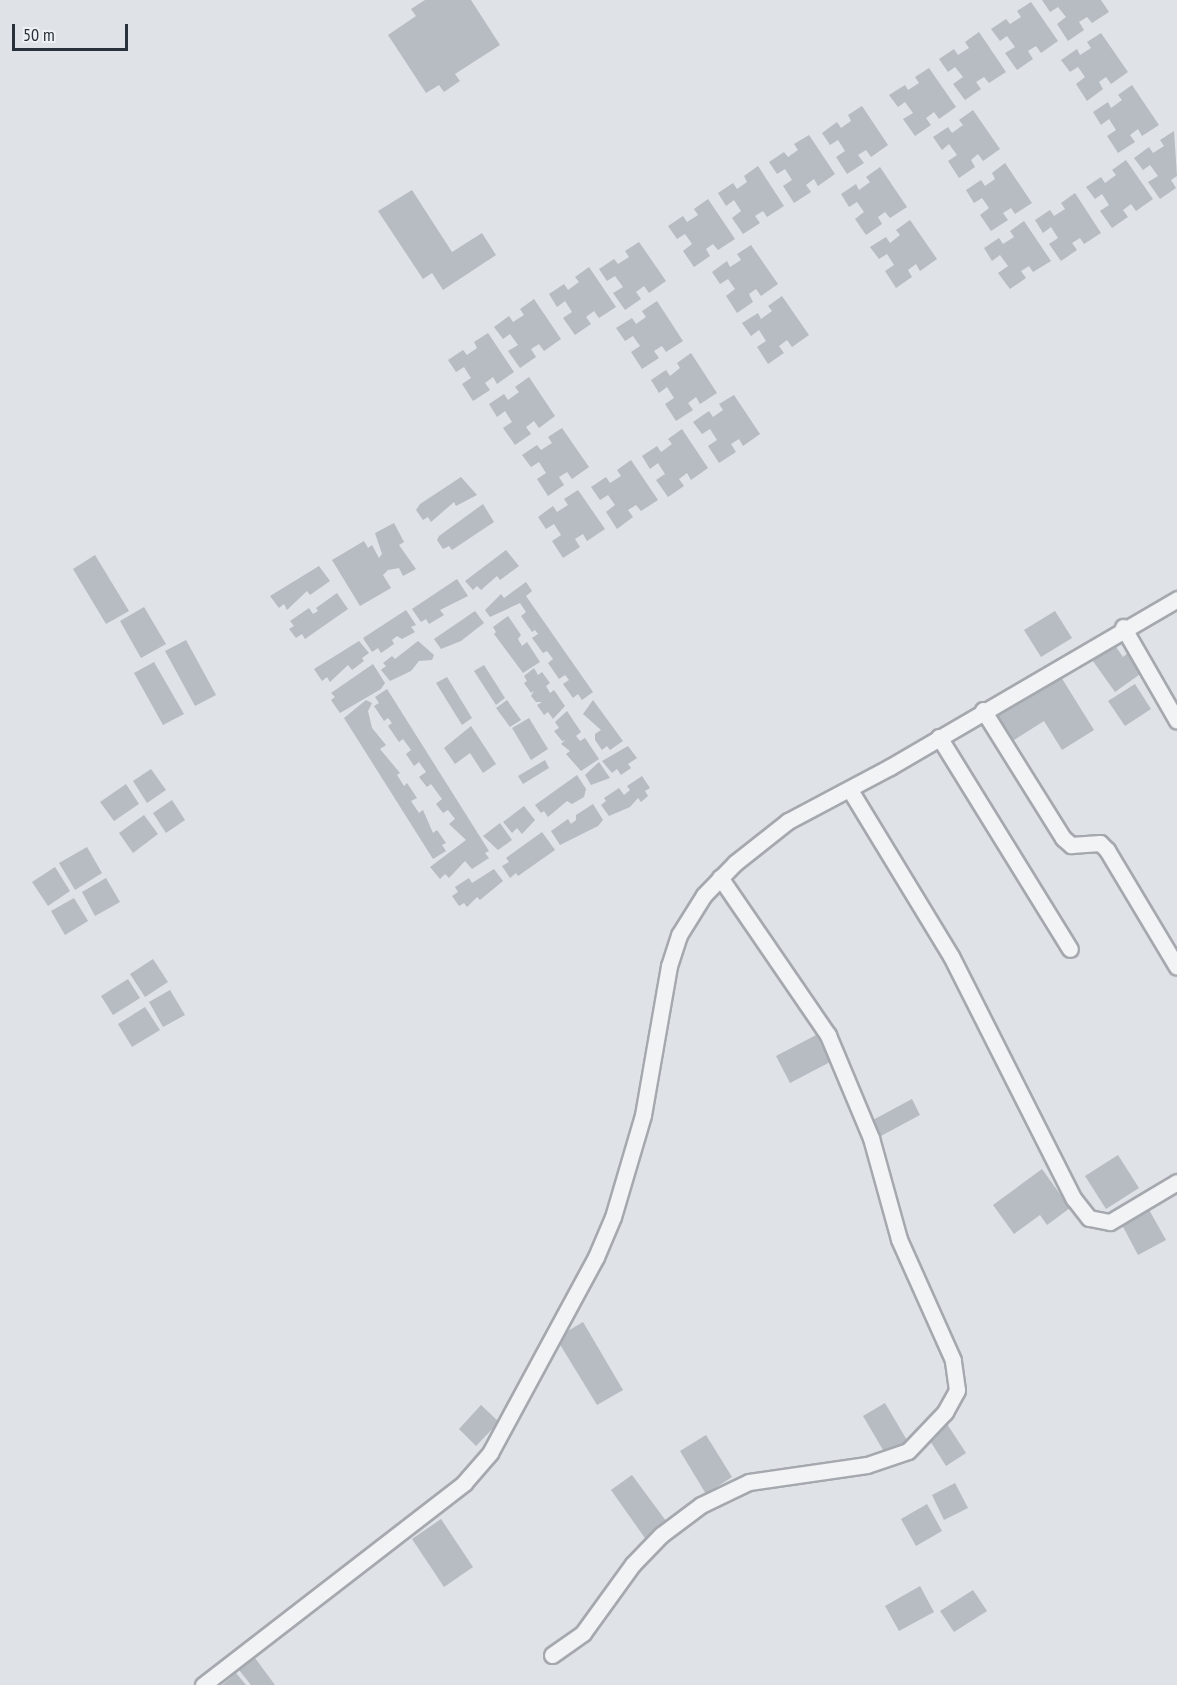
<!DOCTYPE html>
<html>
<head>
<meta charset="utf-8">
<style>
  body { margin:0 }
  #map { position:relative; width:1177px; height:1685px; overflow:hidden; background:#dfe2e6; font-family:"PT Sans Narrow",sans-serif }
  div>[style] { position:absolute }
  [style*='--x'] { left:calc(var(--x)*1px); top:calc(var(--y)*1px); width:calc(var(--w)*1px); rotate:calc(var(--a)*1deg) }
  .building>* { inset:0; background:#b6bcc2 }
  .roads { filter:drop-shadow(2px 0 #a5a9af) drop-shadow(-2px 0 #a5a9af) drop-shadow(0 2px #a5a9af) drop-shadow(0 -2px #a5a9af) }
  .minor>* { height:15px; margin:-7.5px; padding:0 7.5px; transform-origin:7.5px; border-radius:7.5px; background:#f1f3f5 }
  span { translate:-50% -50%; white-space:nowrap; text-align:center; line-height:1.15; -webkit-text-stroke:5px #eef1f4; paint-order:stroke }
  .scale { position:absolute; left:12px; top:24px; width:116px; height:27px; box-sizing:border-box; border:3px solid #29313b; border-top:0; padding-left:8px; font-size:18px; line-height:21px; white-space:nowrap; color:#29313b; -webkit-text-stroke:4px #eef1f4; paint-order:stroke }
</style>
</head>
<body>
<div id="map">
  <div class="building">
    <i style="clip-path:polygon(425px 0,471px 0,500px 45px,455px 74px,460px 81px,444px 92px,439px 85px,426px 93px,388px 35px,416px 16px,411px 9px)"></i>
    <i style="clip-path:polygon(1042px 0,1101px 0,1109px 12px,1092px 23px,1087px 17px,1079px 22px,1084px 30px,1068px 41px,1057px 24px,1066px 17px,1058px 7px,1050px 12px)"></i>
    <i style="clip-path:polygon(1031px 2px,1058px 41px,1041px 53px,1036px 46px,1028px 51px,1033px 59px,1017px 70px,1005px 53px,1015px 47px,1007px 36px,1000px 41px,991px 29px,1006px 19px,1010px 24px,1021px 17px,1017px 11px)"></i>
    <i style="clip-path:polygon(979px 32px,1006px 72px,989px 83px,984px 77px,976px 82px,981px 89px,965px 100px,953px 84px,963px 77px,955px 67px,948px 72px,939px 59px,954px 49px,958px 55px,969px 48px,965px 42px)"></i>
    <i style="clip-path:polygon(1101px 33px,1128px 72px,1111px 84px,1106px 77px,1099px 82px,1103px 89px,1087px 101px,1076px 84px,1085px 77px,1078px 67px,1070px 72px,1061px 60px,1077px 49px,1080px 55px,1091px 48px,1087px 42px)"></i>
    <i style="clip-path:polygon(929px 68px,956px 107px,939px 119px,934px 112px,926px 118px,931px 125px,915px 136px,903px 119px,913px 113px,905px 102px,898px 107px,889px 95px,905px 85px,908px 90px,919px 83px,915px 77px)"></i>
    <i style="clip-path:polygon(1132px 85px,1159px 125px,1142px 136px,1138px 129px,1130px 135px,1135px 142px,1118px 153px,1107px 136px,1116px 130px,1109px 119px,1101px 125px,1093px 112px,1108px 102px,1111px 108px,1122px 100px,1118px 95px)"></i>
    <i style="clip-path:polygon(862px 106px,888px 145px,871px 157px,866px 150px,858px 155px,864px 163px,847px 174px,836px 157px,845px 151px,838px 140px,830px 145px,822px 133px,837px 122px,841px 128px,851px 121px,848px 115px)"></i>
    <i style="clip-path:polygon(973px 110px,1000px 149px,983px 161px,978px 154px,971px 160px,975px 167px,959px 178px,948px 161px,957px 155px,949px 144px,942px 150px,933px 137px,948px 127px,952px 133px,963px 125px,959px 120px)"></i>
    <i style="clip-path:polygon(1174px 131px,1177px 176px,1171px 180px,1176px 188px,1160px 199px,1148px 182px,1158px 176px,1150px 165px,1143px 170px,1134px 158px,1149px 147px,1153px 153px,1164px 146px,1160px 140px)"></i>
    <i style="clip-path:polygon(809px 135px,835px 174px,818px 186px,814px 179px,806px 185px,811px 192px,794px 203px,783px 186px,792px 180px,785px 169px,777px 174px,769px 162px,784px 152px,788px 157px,798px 150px,794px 144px)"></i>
    <i style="clip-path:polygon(1126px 160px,1153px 199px,1136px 211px,1131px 204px,1123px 210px,1128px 217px,1112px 228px,1100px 211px,1109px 205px,1102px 194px,1095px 199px,1086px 187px,1101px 177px,1105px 183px,1116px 175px,1112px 170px)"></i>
    <i style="clip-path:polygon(1005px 163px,1032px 203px,1015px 214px,1011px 208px,1003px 213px,1008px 220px,991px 231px,980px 215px,989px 208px,982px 198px,974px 203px,966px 190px,981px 180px,985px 186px,995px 179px,992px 173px)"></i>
    <i style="clip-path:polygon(758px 166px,784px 206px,767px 217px,763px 211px,755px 216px,760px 223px,743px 234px,732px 218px,741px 211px,734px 200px,726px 206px,718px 193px,733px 183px,737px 189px,747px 182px,744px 176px)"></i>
    <i style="clip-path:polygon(880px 167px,907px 207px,890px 218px,885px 212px,878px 217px,882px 224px,866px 235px,855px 219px,864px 212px,857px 202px,849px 207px,841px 194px,856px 184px,859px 190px,870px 182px,866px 177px)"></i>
    <i style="clip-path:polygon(412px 190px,452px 252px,482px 233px,496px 255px,443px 290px,432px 273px,423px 279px,378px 211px)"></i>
    <i style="clip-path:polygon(1075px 193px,1101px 233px,1084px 244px,1080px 238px,1072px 243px,1077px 250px,1061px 261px,1049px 244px,1058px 238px,1051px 227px,1043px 233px,1035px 220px,1050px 210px,1054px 216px,1065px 209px,1061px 203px)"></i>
    <i style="clip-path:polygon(708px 199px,735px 239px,718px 250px,713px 244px,706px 249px,710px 256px,694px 267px,683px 251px,692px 244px,685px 234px,677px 239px,668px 226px,683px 216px,687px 222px,698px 215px,694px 209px)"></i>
    <i style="clip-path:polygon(910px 220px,937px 259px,920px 271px,916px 264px,908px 270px,912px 277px,896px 288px,885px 271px,894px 265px,887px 254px,879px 259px,870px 247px,886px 237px,890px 243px,900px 235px,896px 230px)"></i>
    <i style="clip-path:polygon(1024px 221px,1051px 261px,1033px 272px,1029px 266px,1021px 271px,1026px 278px,1010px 289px,998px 273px,1008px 266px,1000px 255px,992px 261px,984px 248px,999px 238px,1003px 244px,1014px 237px,1010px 231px)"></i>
    <i style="clip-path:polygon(639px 242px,666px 281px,649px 293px,644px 286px,636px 292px,641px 299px,625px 310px,613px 293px,623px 287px,615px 276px,607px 281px,599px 269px,614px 259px,618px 264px,629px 257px,625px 251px)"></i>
    <i style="clip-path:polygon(751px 245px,778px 284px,761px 296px,756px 289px,749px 294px,753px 302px,737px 313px,726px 296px,735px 289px,728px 279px,720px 284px,712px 272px,727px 261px,730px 267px,741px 260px,737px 254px)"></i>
    <i style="clip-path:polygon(589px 267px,616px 307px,599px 318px,594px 311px,586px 317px,591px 324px,575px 335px,563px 318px,572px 312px,565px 301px,557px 307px,549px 294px,564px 284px,568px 290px,579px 282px,575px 277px)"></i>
    <i style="clip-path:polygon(782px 296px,809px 335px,792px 347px,787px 340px,779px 346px,784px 353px,768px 364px,757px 347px,766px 341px,759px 330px,751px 336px,742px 323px,758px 313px,761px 319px,772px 311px,768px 306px)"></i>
    <i style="clip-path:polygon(534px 299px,561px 339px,544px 351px,539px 344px,531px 349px,536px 357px,520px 368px,508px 351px,518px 345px,510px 334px,503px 339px,494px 327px,509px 316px,513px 322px,524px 315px,520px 309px)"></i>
    <i style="clip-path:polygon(657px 301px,683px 341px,666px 352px,662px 346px,654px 351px,659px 358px,642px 369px,631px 352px,640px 346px,633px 336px,625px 341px,616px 328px,632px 318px,636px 324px,646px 317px,642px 311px)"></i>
    <i style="clip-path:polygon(488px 333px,514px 372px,497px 384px,493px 377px,485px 383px,490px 390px,473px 401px,462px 384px,471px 378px,464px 367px,456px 372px,448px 360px,463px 350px,467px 355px,477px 348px,474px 342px)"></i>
    <i style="clip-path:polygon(691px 353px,717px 393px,700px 404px,696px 397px,688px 403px,693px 410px,676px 421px,665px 404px,674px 398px,667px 387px,659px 393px,651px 380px,666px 370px,670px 376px,680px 368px,677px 363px)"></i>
    <i style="clip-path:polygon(529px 377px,555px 416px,539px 428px,534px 421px,526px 427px,531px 434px,515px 445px,503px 428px,512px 422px,505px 411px,497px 417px,489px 404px,504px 394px,508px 400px,519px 392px,515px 387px)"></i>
    <i style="clip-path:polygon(734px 395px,760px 434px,743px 446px,739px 439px,731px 444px,736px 452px,719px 463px,708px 446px,717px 440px,710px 429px,702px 434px,693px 422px,709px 411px,713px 417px,723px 410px,719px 404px)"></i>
    <i style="clip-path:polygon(562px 428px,589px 467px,572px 479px,567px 472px,559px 477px,564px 485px,548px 496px,537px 479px,546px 473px,539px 462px,531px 467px,522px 455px,537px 445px,541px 450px,552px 443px,548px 437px)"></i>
    <i style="clip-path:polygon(682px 429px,708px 468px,691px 480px,687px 473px,679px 479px,684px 486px,668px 497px,656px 480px,665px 474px,658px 463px,650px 469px,642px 456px,657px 446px,661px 452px,672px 444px,668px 439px)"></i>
    <i style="clip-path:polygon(631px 460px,658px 500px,641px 511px,636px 505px,628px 510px,633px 517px,617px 529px,606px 512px,615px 505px,608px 495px,600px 500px,591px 487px,606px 477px,610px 483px,621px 476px,617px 470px)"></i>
    <i style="clip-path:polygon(461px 477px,477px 495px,456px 506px,454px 502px,431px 522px,428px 517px,423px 520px,416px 510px,420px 504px)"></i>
    <i style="clip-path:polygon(578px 490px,605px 529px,587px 541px,583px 534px,575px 539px,580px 547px,563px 558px,552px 541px,561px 535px,554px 524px,546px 529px,538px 517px,553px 506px,557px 512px,568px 505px,564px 499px)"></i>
    <i style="clip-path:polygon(483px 504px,494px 522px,452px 550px,449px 546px,443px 549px,437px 540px,439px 536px)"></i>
    <i style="clip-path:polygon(394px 523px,404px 542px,399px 545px,416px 569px,403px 576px,399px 568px,388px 570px,383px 575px,391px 588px,360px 606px,332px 560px,364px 541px,368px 548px,372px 545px,379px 558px,382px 554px,375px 533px)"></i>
    <i style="clip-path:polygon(506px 550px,519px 566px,500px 580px,497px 576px,481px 590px,477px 586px,473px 590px,465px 581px)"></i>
    <i style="clip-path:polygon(95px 555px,129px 611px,106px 624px,73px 569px)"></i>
    <i style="clip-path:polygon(319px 566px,330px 581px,310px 595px,307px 591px,287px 610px,284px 604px,279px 608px,270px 596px)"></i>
    <i style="clip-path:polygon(457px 579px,468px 596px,440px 610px,444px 615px,429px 624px,426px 619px,421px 622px,412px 609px)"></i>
    <i style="clip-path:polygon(526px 582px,532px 591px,526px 596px,593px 692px,582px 700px,578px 694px,573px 698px,563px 684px,569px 680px,565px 675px,559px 679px,548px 663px,553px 659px,547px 651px,543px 653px,532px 638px,538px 634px,535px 630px,532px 632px,521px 616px,526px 612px,520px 603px,490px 617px,485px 610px,501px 594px,504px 598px)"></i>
    <i style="clip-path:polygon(337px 593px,348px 609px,305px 639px,302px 634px,296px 638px,289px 629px,294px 626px,290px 621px,309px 608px,313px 614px,318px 611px,316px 608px)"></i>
    <i style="clip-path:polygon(144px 607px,166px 644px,141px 658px,120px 621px)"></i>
    <i style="clip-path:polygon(406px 610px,416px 625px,411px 627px,415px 632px,402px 639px,397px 636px,392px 640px,394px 644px,381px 653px,378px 648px,372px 652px,363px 638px)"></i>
    <i style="clip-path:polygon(475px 611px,484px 623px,461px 641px,441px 649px,434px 639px)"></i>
    <i style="clip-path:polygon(1055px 611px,1072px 638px,1041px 657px,1024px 630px)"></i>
    <i style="clip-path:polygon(508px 616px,521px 635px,518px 639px,522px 646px,527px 642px,540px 662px,523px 673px,494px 634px,496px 632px,493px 627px)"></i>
    <i style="clip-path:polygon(186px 640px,216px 695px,195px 706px,165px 651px)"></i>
    <i style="clip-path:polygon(359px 641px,369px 653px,362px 658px,364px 661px,352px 670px,348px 665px,330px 682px,327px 677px,322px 681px,314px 669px)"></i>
    <i style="clip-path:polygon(418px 641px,434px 655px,432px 660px,419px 661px,411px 671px,390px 681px,381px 670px,386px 666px,383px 663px,392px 656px,395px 659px)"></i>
    <i style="clip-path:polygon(1112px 641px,1123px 657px,1129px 652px,1143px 672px,1115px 692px,1090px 657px)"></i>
    <i style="clip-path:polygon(154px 662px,184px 714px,163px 725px,134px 673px)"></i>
    <i style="clip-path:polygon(373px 664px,385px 683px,381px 689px,340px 713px,331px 700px,335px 697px,331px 693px)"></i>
    <i style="clip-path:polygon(484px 665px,505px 698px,496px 705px,474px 671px)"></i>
    <i style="clip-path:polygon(534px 668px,538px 675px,542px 672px,550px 683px,546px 686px,550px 693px,554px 690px,565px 706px,553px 719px,548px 712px,544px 715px,537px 705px,542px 702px,536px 702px,531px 696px,534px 691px,531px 693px,524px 683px,527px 681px,524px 676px)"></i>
    <i style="clip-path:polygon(447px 677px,472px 718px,462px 725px,436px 683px)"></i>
    <i style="clip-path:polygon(1061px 677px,1094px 730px,1062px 750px,1044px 721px,1011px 742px,996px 717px)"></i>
    <i style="clip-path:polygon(1135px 684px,1151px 709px,1125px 726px,1108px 701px)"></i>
    <i style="clip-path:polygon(387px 689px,489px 851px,485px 853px,489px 858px,472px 869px,465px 861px,449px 878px,445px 874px,440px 879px,430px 867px,466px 840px,449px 824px,455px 819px,448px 810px,443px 813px,436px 804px,442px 799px,431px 784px,427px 787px,419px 777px,426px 772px,419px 762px,414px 766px,406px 754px,411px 750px,403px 739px,399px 742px,388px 726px,392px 723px,388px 718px,384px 721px,374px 706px,379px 703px,375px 697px)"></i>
    <i style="clip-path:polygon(366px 700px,372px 703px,368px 711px,372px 728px,386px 745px,380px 749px,400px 773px,397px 775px,404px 786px,407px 783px,417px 798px,411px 801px,419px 813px,423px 810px,433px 833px,437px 830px,446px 843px,442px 845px,446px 851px,433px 859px,344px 718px)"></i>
    <i style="clip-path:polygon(507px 700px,521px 720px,510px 727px,496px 708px)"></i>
    <i style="clip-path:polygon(593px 700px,623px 741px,610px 750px,607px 746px,602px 750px,595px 740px,595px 734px,601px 730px,583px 714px)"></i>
    <i style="clip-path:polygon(567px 711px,581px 732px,576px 736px,580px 741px,585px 738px,599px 759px,581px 771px,566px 754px,570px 751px,561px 744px,565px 740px,562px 741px,554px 731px,559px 728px,555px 722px)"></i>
    <i style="clip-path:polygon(529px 718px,548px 749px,531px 760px,512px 728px)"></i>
    <i style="clip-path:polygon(471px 726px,496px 764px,483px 773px,470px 753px,455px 764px,444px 748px)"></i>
    <i style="clip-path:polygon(628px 746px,637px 758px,628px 764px,631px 768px,621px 775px,617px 769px,612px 773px,602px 761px)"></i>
    <i style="clip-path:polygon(545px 760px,549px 768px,523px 784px,518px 776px)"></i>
    <i style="clip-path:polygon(599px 762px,610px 778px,591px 785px,585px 775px)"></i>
    <i style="clip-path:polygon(151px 769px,166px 790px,147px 803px,133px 781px)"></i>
    <i style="clip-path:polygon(577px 775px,586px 789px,584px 797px,572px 804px,567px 801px,548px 817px,544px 811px,541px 813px,535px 805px)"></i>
    <i style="clip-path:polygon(642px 776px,650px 788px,645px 791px,648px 796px,641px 802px,638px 798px,630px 807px,609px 816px,601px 805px,606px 801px,604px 798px,619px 788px,624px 795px,630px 790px,627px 786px)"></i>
    <i style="clip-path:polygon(126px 784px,139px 804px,114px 821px,100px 802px)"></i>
    <i style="clip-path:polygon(172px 800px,185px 820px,166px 833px,153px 813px)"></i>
    <i style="clip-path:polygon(593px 804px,603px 820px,598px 826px,560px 845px,551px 831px,568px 819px,571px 824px,576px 820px,576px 815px)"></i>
    <i style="clip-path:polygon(524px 806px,535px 820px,522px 834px,517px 828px,512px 833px,503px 822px)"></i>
    <i style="clip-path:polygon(144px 815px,158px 834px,133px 853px,119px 833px)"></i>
    <i style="clip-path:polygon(500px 823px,512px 840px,498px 850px,483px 836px)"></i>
    <i style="clip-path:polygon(542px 832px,555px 850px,518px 876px,516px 873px,510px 878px,502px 866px,509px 862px,506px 858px)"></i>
    <i style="clip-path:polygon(87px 847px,102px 873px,75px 890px,59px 863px)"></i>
    <i style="clip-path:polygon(55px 867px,70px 891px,48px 906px,32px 882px)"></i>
    <i style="clip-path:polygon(494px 869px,503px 881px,480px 900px,477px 897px,467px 907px,464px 903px,459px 906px,452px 896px,458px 892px,455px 887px,469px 878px,472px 883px)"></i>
    <i style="clip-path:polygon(106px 878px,120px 902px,95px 916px,82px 892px)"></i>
    <i style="clip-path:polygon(74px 898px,88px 921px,65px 935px,51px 911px)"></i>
    <i style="clip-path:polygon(153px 959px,168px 982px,145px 997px,130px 974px)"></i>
    <i style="clip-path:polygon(128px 979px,140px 998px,113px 1015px,101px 996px)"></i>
    <i style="clip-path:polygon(170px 990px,185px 1015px,163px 1027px,149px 1002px)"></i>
    <i style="clip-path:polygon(145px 1007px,160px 1030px,132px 1047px,118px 1024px)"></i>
    <i style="clip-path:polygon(818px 1034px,832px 1061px,790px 1083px,776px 1056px)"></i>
    <i style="clip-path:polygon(912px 1099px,920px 1115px,879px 1137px,871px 1121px)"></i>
    <i style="clip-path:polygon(1118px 1155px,1139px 1188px,1106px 1209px,1085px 1176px)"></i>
    <i style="clip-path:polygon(1042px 1169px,1070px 1208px,1047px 1225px,1040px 1215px,1014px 1234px,993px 1205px)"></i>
    <i style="clip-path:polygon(1148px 1208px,1166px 1240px,1138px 1255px,1121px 1223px)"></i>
    <i style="clip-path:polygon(583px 1322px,623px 1390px,597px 1405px,556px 1338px)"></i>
    <i style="clip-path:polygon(885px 1403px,908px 1442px,886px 1455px,863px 1416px)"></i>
    <i style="clip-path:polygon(481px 1405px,499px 1422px,476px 1446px,459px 1429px)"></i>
    <i style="clip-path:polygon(947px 1424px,966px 1453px,946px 1466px,927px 1436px)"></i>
    <i style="clip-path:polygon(706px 1435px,732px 1477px,706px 1494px,680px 1451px)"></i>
    <i style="clip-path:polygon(632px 1475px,669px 1525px,647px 1541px,611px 1490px)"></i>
    <i style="clip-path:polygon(955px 1483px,968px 1508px,944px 1520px,932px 1495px)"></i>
    <i style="clip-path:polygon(927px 1504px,942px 1531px,916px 1546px,901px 1519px)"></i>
    <i style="clip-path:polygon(441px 1519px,473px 1567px,444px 1587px,412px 1539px)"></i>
    <i style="clip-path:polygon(920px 1586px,934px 1612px,899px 1631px,885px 1606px)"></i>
    <i style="clip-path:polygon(973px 1590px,987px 1611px,954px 1632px,940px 1611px)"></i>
    <i style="clip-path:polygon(255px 1658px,275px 1685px,251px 1685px,239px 1670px)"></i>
    <i style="clip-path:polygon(236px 1673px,246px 1685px,222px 1685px)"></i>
  </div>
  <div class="roads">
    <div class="minor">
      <i style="--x:1123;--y:627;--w:108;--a:60.1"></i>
      <i style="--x:983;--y:710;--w:151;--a:58"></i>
      <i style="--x:1063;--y:838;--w:11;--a:41"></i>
      <i style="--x:1071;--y:845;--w:29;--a:-4"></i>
      <i style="--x:1100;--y:843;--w:10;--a:45"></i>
      <i style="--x:1107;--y:850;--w:136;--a:59.1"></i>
      <i style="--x:939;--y:737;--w:249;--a:58.3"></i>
      <i style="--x:850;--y:790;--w:194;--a:58.7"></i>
      <i style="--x:951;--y:956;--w:272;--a:63.2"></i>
      <i style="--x:1074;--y:1199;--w:24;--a:52"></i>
      <i style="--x:1089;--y:1218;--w:21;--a:11"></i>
      <i style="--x:1110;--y:1222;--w:78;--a:-30.8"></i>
      <i style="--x:552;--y:1655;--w:38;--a:-35"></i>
      <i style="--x:583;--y:1633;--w:85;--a:-54.1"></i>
      <i style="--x:633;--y:1564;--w:40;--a:-46"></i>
      <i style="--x:661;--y:1535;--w:50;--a:-36.9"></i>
      <i style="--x:701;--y:1505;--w:53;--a:-25.6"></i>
      <i style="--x:749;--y:1482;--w:119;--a:-8.2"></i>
      <i style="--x:867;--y:1465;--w:43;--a:-18.9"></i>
      <i style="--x:908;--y:1451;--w:54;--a:-46.5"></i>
      <i style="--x:945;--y:1412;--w:25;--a:-61"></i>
      <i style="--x:957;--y:1390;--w:30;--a:-98"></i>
      <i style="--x:953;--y:1360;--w:133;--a:-114.1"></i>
      <i style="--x:899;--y:1239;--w:105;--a:-105.5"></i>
      <i style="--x:871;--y:1138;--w:112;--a:-112.7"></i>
      <i style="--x:828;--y:1035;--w:191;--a:-124.4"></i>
      <i style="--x:203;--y:1685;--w:330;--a:-37.7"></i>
      <i style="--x:464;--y:1483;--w:40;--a:-49"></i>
      <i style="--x:490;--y:1453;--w:223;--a:-61.6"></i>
      <i style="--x:596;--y:1257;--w:43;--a:-67"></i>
      <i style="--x:613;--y:1217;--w:106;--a:-73.6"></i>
      <i style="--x:643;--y:1115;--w:151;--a:-80.1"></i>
      <i style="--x:669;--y:966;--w:33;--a:-72"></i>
      <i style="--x:679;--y:935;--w:47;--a:-58"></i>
      <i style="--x:704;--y:895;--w:45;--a:-45.9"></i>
      <i style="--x:735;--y:863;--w:68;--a:-38.4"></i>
      <i style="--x:788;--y:821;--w:115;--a:-27.9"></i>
      <i style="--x:890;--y:767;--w:333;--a:-30.3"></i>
    </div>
  </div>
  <div class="scale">50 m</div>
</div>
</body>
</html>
